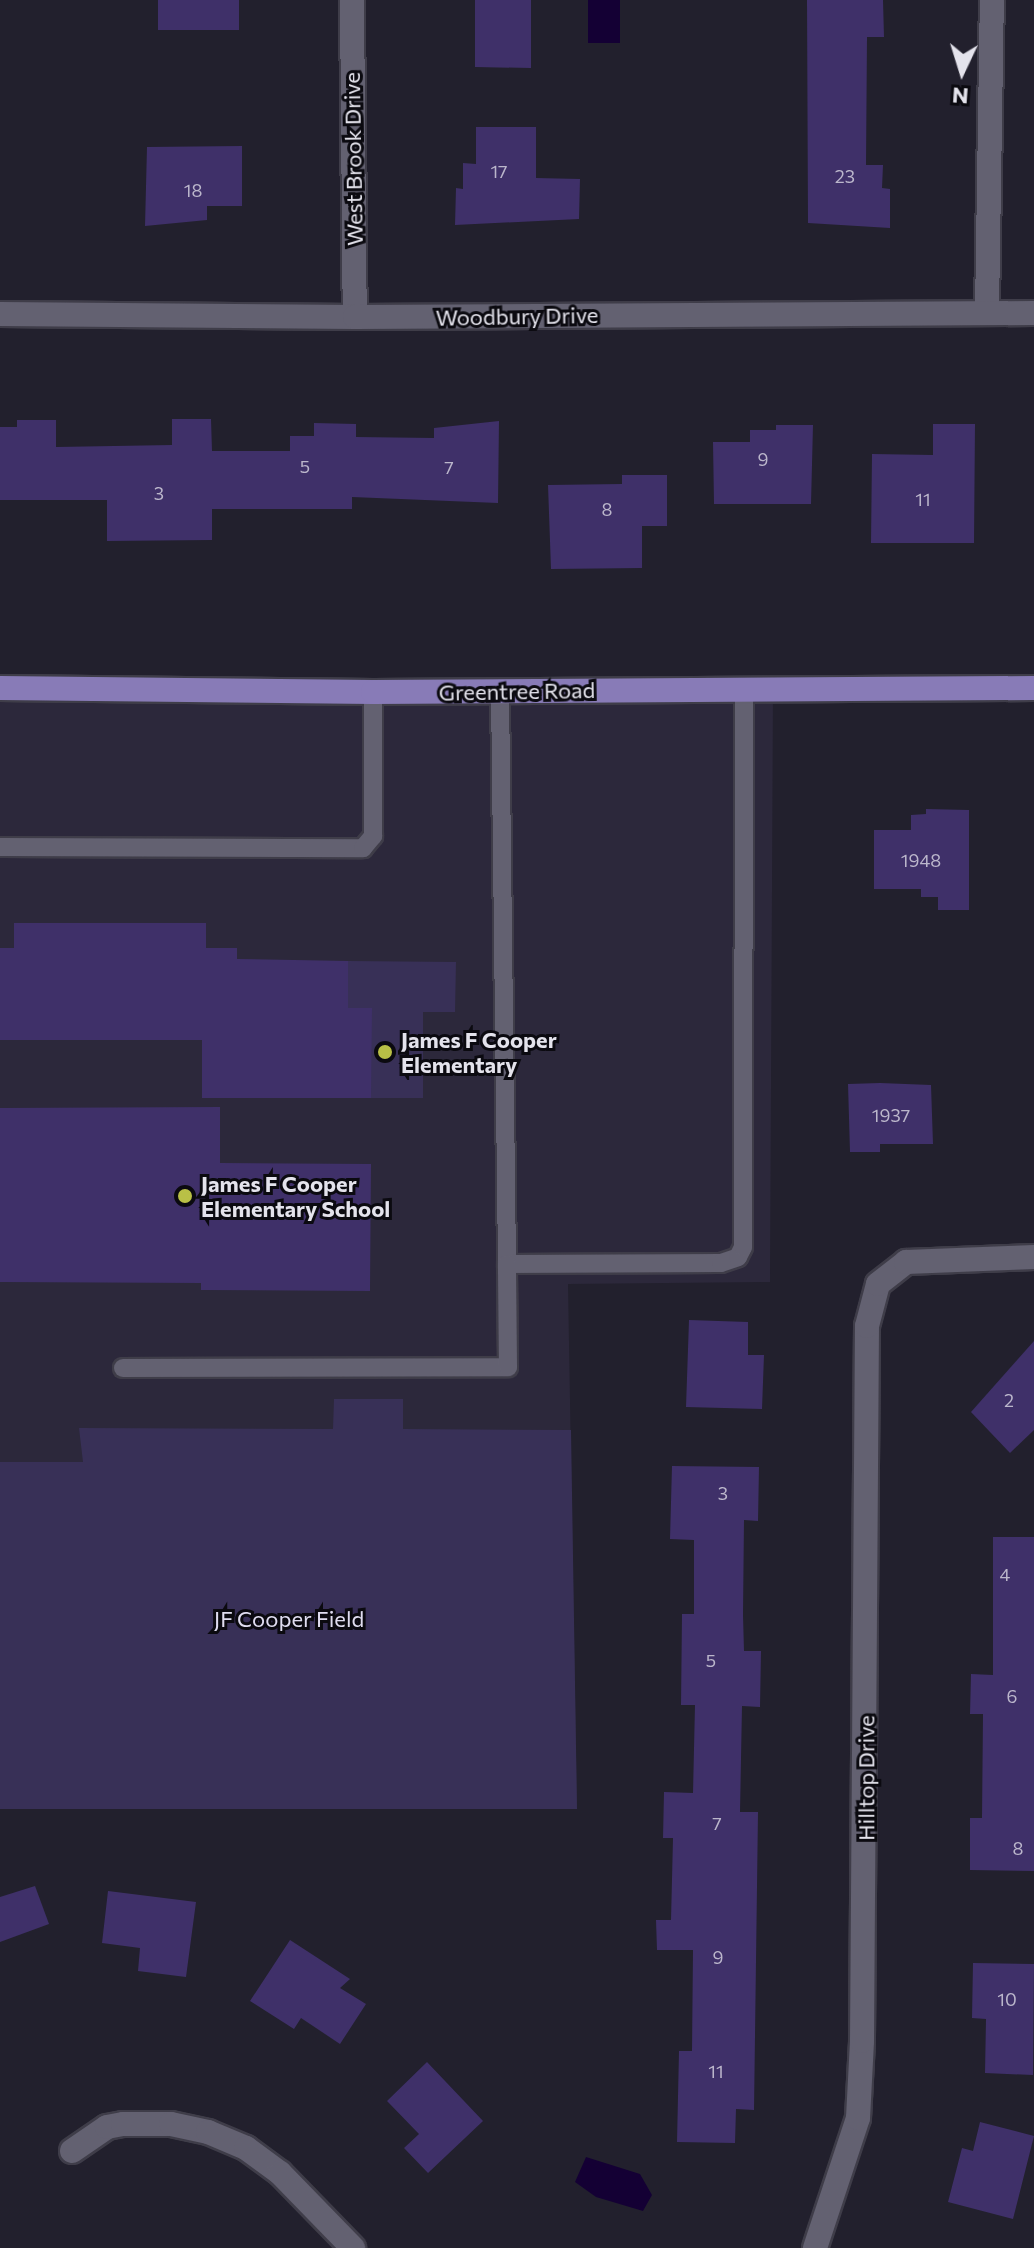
<!DOCTYPE html>
<html>
<head>
<meta charset="utf-8">
<style>
  body { margin:0 }
  #map { position:relative; width:1034px; height:2248px; overflow:hidden; background:#22202d; font-family:Commissioner,sans-serif }
  div>[style] { position:absolute }
  [style*='--x'] { left:calc(var(--x)*1px); top:calc(var(--y)*1px); width:calc(var(--w)*1px); rotate:calc(var(--a)*1deg) }
  .built>* { inset:0; background:#2c283b }
  .green>* { inset:0; background:#383057 }
  .water>* { inset:0; background:#140034 }
  .building>* { inset:0; background:#3f3069 }
  .roads { filter:drop-shadow(2px 0 #3f3d49) drop-shadow(-2px 0 #3f3d49) drop-shadow(0 2px #3f3d49) drop-shadow(0 -2px #3f3d49) }
  .service>* { height:18px; margin:-9px; padding:0 9px; transform-origin:9px; border-radius:9px; background:#636171 }
  .minor>* { height:24px; margin:-12px; padding:0 12px; transform-origin:12px; border-radius:12px; background:#636171 }
  .primary>* { height:24px; margin:-12px; padding:0 12px; transform-origin:12px; border-radius:12px; background:#887bb7 }
  .dots>* { width:22px; height:22px; translate:-50% -50%; box-sizing:border-box; border:4px solid #0b0a10; border-radius:50% }
  span { translate:-50% -50%; white-space:nowrap; text-align:center; line-height:1.15; -webkit-text-stroke:6px #0b0a10; paint-order:stroke }
  .number-label { font-size:18px; color:#bbb6cb }
  .number-label span { -webkit-text-stroke-width:0 }
  .street-label { font-size:22px; color:#e4e3ec }
  .poi-label { font-size:22px; color:#e4e3ec; font-weight:700 }
  .left { translate:0 -50%; text-align:left }
  .park-label { font-size:22px; color:#e0ddf0 }
  .north { position:absolute; left:922px; top:32px; width:80px; height:80px; -webkit-text-stroke:6px #0b0a10; paint-order:stroke; rotate:184deg; font-size:22px; font-weight:700; line-height:32px; text-align:center; color:#e4e3ec }
  .north::after { content:''; display:block; margin:auto; width:28px; height:36px; background:#e4e3ec; clip-path:polygon(50% 0,100% 100%,50% 72%,0 100%) }
</style>
</head>
<body>
<div id="map">
  <div class="built">
    <i style="clip-path:polygon(0 688px,773px 690px,770px 1282px,568px 1284px,577px 1809px,0 1809px)"></i>
  </div>
  <div class="green">
    <i style="clip-path:polygon(348px 961px,456px 962px,455px 1012px,423px 1012px,423px 1098px,371px 1098px,348px 1008px)"></i>
    <i style="clip-path:polygon(334px 1399px,403px 1399px,403px 1429px,571px 1430px,577px 1809px,0 1809px,0 1462px,83px 1462px,79px 1428px,333px 1429px)"></i>
  </div>
  <div class="water">
    <i style="clip-path:polygon(588px 0,620px 0,620px 43px,588px 43px)"></i>
    <i style="clip-path:polygon(586px 2157px,640px 2174px,652px 2195px,643px 2211px,596px 2197px,575px 2182px)"></i>
  </div>
  <div class="building">
    <i style="clip-path:polygon(158px 0,239px 0,239px 30px,158px 30px)"></i>
    <i style="clip-path:polygon(475px 0,531px 0,531px 68px,475px 67px)"></i>
    <i style="clip-path:polygon(807px 0,883px 0,884px 37px,867px 37px,866px 165px,883px 165px,882px 188px,890px 189px,890px 228px,808px 223px)"></i>
    <i style="clip-path:polygon(476px 127px,536px 127px,536px 178px,580px 179px,579px 219px,455px 225px,456px 188px,463px 189px,463px 163px,476px 164px)"></i>
    <i style="clip-path:polygon(242px 146px,242px 206px,207px 206px,207px 220px,145px 226px,147px 147px)"></i>
    <i style="clip-path:polygon(172px 419px,211px 419px,212px 451px,290px 451px,290px 436px,314px 436px,314px 423px,356px 424px,356px 437px,434px 438px,434px 428px,499px 421px,498px 503px,352px 497px,352px 509px,212px 509px,212px 540px,107px 541px,107px 500px,0 500px,0 427px,17px 427px,17px 420px,56px 420px,56px 447px,172px 445px)"></i>
    <i style="clip-path:polygon(933px 424px,975px 424px,974px 543px,871px 543px,872px 454px,933px 455px)"></i>
    <i style="clip-path:polygon(776px 425px,813px 425px,811px 504px,714px 504px,713px 442px,750px 442px,750px 430px,776px 430px)"></i>
    <i style="clip-path:polygon(622px 475px,667px 475px,667px 526px,642px 526px,642px 568px,551px 569px,548px 485px,622px 484px)"></i>
    <i style="clip-path:polygon(926px 809px,969px 810px,969px 910px,938px 910px,938px 897px,921px 897px,921px 889px,874px 889px,874px 830px,911px 830px,911px 815px,926px 814px)"></i>
    <i style="clip-path:polygon(14px 923px,206px 923px,206px 948px,237px 948px,237px 959px,348px 961px,348px 1008px,372px 1008px,371px 1098px,202px 1098px,202px 1040px,0 1040px,0 948px,14px 948px)"></i>
    <i style="clip-path:polygon(880px 1083px,931px 1085px,933px 1144px,880px 1144px,880px 1152px,850px 1152px,848px 1084px)"></i>
    <i style="clip-path:polygon(220px 1107px,220px 1163px,371px 1164px,370px 1291px,201px 1290px,201px 1283px,0 1282px,0 1108px)"></i>
    <i style="clip-path:polygon(689px 1320px,748px 1322px,748px 1355px,764px 1355px,762px 1409px,686px 1407px)"></i>
    <i style="clip-path:polygon(1034px 1341px,1034px 1430px,1010px 1453px,971px 1412px)"></i>
    <i style="clip-path:polygon(672px 1466px,759px 1467px,758px 1521px,744px 1520px,743px 1615px,744px 1651px,761px 1651px,760px 1707px,742px 1706px,740px 1812px,758px 1812px,754px 2110px,736px 2109px,735px 2143px,677px 2142px,679px 2051px,692px 2051px,693px 1950px,657px 1950px,656px 1920px,671px 1920px,673px 1838px,663px 1838px,664px 1792px,693px 1793px,695px 1705px,681px 1705px,682px 1614px,694px 1614px,694px 1540px,670px 1539px)"></i>
    <i style="clip-path:polygon(993px 1537px,1034px 1537px,1034px 1871px,970px 1870px,970px 1818px,982px 1818px,983px 1714px,970px 1714px,971px 1674px,993px 1675px)"></i>
    <i style="clip-path:polygon(35px 1886px,49px 1924px,0 1942px,0 1897px)"></i>
    <i style="clip-path:polygon(108px 1891px,196px 1902px,186px 1977px,138px 1971px,140px 1948px,102px 1943px)"></i>
    <i style="clip-path:polygon(290px 1940px,350px 1979px,340px 1988px,366px 2004px,340px 2044px,301px 2018px,294px 2029px,250px 2001px)"></i>
    <i style="clip-path:polygon(973px 1963px,1034px 1964px,1033px 2075px,985px 2073px,986px 2019px,972px 2018px)"></i>
    <i style="clip-path:polygon(427px 2062px,483px 2121px,428px 2173px,404px 2148px,419px 2134px,387px 2101px)"></i>
    <i style="clip-path:polygon(980px 2122px,1034px 2136px,1013px 2219px,948px 2202px,962px 2148px,973px 2151px)"></i>
  </div>
  <div class="roads">
    <div class="service">
      <i style="--x:500;--y:691;--w:573;--a:89.3"></i>
      <i style="--x:507;--y:1264;--w:214;--a:-0.3"></i>
      <i style="--x:721;--y:1263;--w:18;--a:-19"></i>
      <i style="--x:738;--y:1257;--w:11;--a:-63"></i>
      <i style="--x:743;--y:1247;--w:557;--a:-89.9"></i>
      <i style="--x:0;--y:847;--w:363;--a:0.2"></i>
      <i style="--x:363;--y:848;--w:16;--a:-50"></i>
      <i style="--x:373;--y:836;--w:144;--a:-90"></i>
      <i style="--x:123;--y:1368;--w:385;--a:-0.1"></i>
      <i style="--x:508;--y:1367;--w:103;--a:-90.6"></i>
    </div>
    <div class="minor">
      <i style="--x:352;--y:0;--w:317;--a:89.5"></i>
      <i style="--x:987;--y:311;--w:311;--a:-89.1"></i>
      <i style="--x:0;--y:314;--w:355;--a:0.5"></i>
      <i style="--x:355;--y:317;--w:679;--a:-0.34"></i>
      <i style="--x:72;--y:2151;--w:42;--a:-34.4"></i>
      <i style="--x:107;--y:2127;--w:16;--a:-11"></i>
      <i style="--x:123;--y:2124;--w:48;--a:0"></i>
      <i style="--x:171;--y:2124;--w:38;--a:12"></i>
      <i style="--x:208;--y:2132;--w:41;--a:22.8"></i>
      <i style="--x:246;--y:2148;--w:42;--a:36.3"></i>
      <i style="--x:280;--y:2173;--w:105;--a:45.8"></i>
      <i style="--x:815;--y:2248;--w:137;--a:-71.7"></i>
      <i style="--x:858;--y:2118;--w:77;--a:-87"></i>
      <i style="--x:862;--y:2041;--w:715;--a:-89.6"></i>
      <i style="--x:867;--y:1326;--w:43;--a:-75.3"></i>
      <i style="--x:878;--y:1284;--w:36;--a:-38"></i>
      <i style="--x:906;--y:1262;--w:128;--a:-2.2"></i>
    </div>
    <div class="primary">
      <i style="--x:0;--y:688;--w:373;--a:0.6"></i>
      <i style="--x:373;--y:692;--w:661;--a:-0.35"></i>
    </div>
  </div>
  <div class="dots">
    <i style="left:385px;top:1052px;background:#b9c046"></i>
    <i style="left:185px;top:1196px;background:#b9c046"></i>
  </div>
  <div class="number-label">
    <span style="left:499px;top:171px">17</span>
    <span style="left:845px;top:176px">23</span>
    <span style="left:193px;top:190px">18</span>
    <span style="left:763px;top:459px">9</span>
    <span style="left:305px;top:466px">5</span>
    <span style="left:449px;top:467px">7</span>
    <span style="left:159px;top:493px">3</span>
    <span style="left:923px;top:499px">11</span>
    <span style="left:607px;top:509px">8</span>
    <span style="left:921px;top:860px">1948</span>
    <span style="left:891px;top:1115px">1937</span>
    <span style="left:1009px;top:1400px">2</span>
    <span style="left:723px;top:1493px">3</span>
    <span style="left:1005px;top:1574px">4</span>
    <span style="left:711px;top:1660px">5</span>
    <span style="left:1012px;top:1696px">6</span>
    <span style="left:717px;top:1823px">7</span>
    <span style="left:1018px;top:1848px">8</span>
    <span style="left:718px;top:1957px">9</span>
    <span style="left:1007px;top:1999px">10</span>
    <span style="left:716px;top:2071px">11</span>
  </div>
  <div class="street-label">
    <span style="left:353px;top:159px;rotate:-91deg">West Brook Drive</span>
    <span style="left:517px;top:316px;rotate:-1deg">Woodbury Drive</span>
    <span style="left:517px;top:691px;rotate:-1deg">Greentree Road</span>
    <span style="left:866px;top:1778px;rotate:-90deg">Hilltop Drive</span>
  </div>
  <div class="poi-label">
    <span class="left" style="left:401px;top:1052px">James F Cooper<br>Elementary</span>
    <span class="left" style="left:201px;top:1196px">James F Cooper<br>Elementary School</span>
  </div>
  <div class="park-label">
    <span style="left:289px;top:1619px">JF Cooper Field</span>
  </div>
  <div class="north">N</div>
</div>
</body>
</html>
